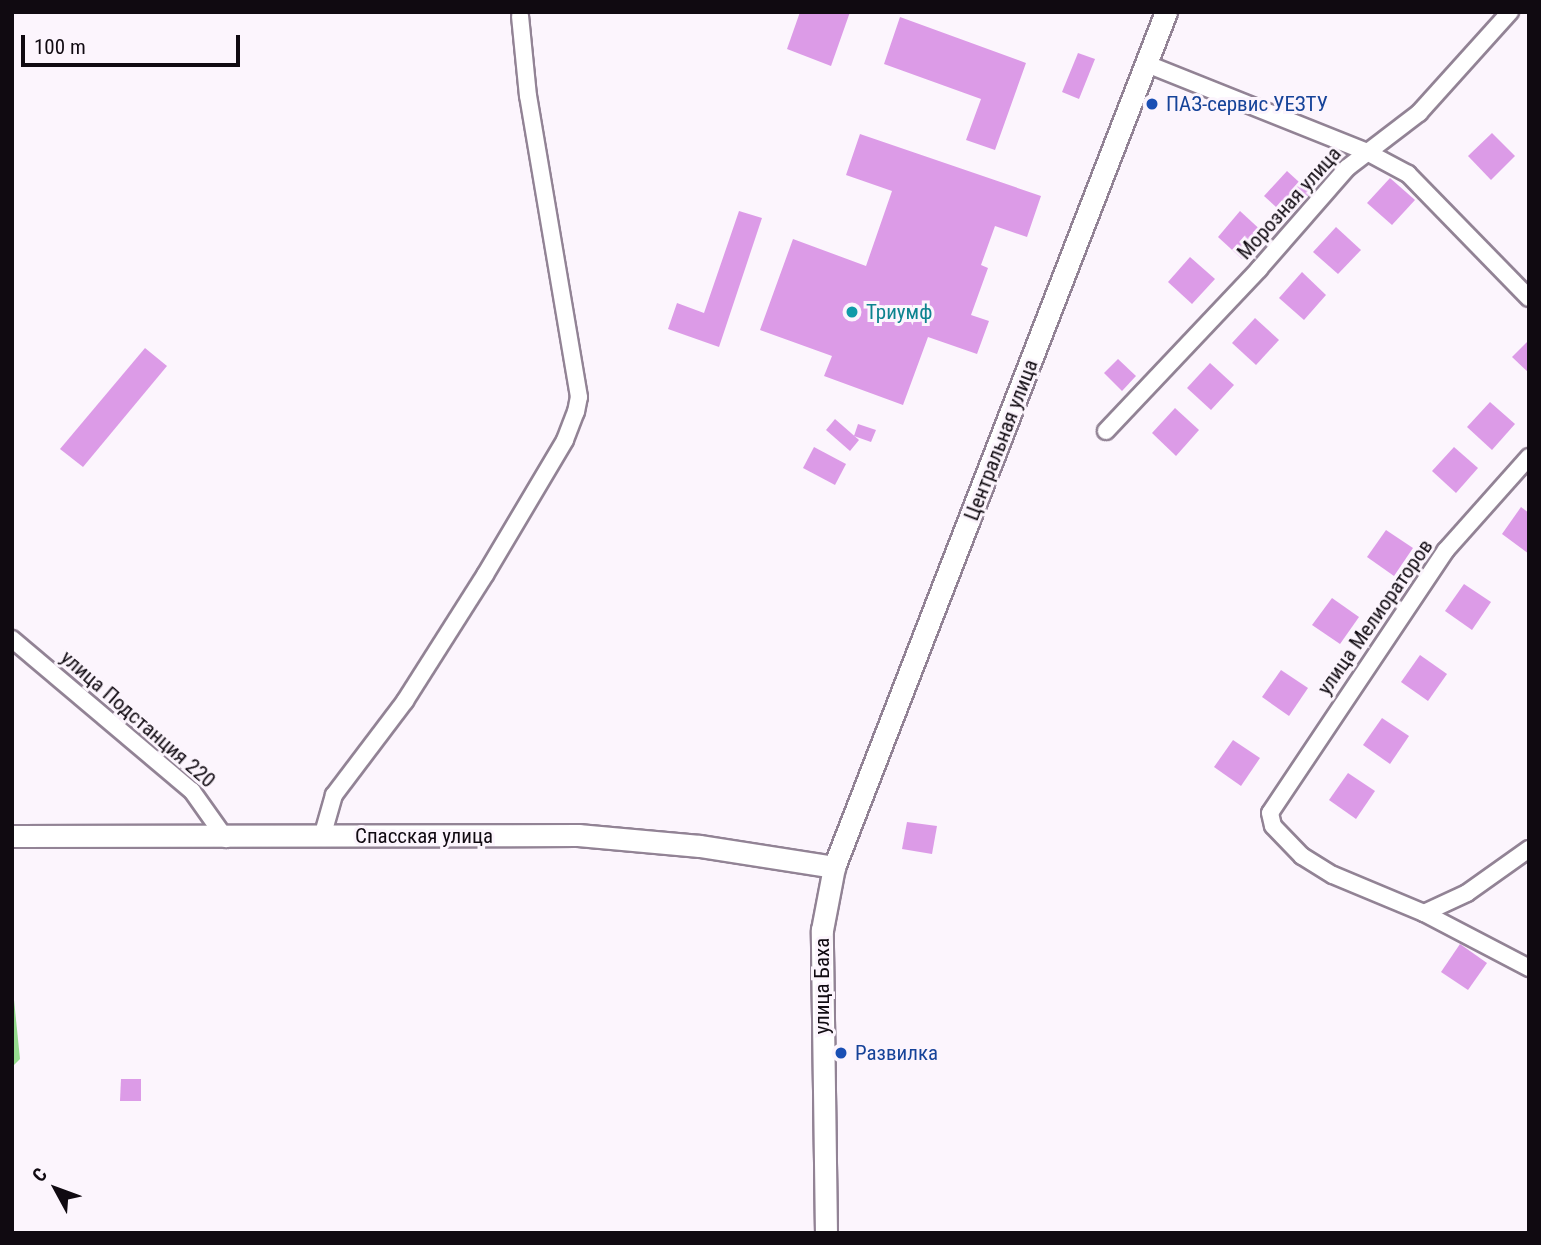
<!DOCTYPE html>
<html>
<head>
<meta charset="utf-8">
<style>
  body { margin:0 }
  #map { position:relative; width:1541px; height:1245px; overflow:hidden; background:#fcf5fd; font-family:"Roboto Condensed",sans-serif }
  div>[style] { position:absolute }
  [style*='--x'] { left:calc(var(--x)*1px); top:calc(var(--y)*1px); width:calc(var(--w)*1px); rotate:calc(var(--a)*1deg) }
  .forest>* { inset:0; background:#97dd90 }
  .building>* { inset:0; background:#dc9be7 }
  .roads { filter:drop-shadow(2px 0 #928395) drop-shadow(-2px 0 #928395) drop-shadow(0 2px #928395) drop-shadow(0 -2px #928395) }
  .minor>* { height:16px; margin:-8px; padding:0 8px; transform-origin:8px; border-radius:8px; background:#fff }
  .tertiary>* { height:21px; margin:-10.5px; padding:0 10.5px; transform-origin:10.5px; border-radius:10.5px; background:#fff }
  .dots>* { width:19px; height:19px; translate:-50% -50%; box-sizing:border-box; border:4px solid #fcf5fd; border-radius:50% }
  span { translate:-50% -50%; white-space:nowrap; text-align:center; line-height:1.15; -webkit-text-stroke:6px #fcf5fd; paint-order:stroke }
  .transit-label { font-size:21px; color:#164399 }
  .left { translate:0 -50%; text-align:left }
  .street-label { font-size:21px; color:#100a11 }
  .culture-label { font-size:21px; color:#0d838f }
  .frame { position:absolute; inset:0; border:14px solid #100a11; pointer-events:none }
  .north { position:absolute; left:21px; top:1154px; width:70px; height:70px; -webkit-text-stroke:5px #fcf5fd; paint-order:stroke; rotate:311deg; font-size:19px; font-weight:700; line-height:28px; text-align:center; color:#100a11 }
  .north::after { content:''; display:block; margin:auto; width:24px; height:32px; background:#100a11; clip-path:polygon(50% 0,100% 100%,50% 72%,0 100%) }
  .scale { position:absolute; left:21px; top:35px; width:219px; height:32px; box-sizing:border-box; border:4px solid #100a11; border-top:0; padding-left:9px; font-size:21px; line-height:24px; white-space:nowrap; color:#100a11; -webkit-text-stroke:5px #fcf5fd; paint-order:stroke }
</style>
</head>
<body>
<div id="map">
  <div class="forest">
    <i style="clip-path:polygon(12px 980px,20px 1059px,12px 1067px)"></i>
  </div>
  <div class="building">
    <i style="clip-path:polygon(800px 12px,850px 12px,831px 66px,787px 49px)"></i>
    <i style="clip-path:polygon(900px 17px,1026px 63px,995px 150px,966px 140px,981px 99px,884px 64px)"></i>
    <i style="clip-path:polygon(1078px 53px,1095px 59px,1079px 99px,1062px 92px)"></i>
    <i style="clip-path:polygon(1492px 133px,1515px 156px,1491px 180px,1468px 156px)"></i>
    <i style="clip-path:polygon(860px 134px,1041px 196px,1027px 237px,995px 226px,981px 265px,988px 268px,971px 315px,989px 321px,977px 354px,928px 337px,903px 405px,824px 376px,832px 356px,760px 330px,793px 239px,866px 266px,892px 191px,846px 175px)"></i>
    <i style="clip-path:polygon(1287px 171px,1311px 193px,1288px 218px,1264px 196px)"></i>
    <i style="clip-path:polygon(1390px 178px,1415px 200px,1392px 225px,1367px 203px)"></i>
    <i style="clip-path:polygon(739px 211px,762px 218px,719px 347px,668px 329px,677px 303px,704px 313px)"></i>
    <i style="clip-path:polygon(1240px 211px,1265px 234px,1242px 259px,1218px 237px)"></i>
    <i style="clip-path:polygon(1336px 227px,1361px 250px,1338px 274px,1313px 252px)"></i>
    <i style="clip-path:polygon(1190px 257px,1215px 279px,1192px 304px,1168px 282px)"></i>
    <i style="clip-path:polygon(1302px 272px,1326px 295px,1304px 320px,1279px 298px)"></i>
    <i style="clip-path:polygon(1255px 318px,1279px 340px,1256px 365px,1232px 343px)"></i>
    <i style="clip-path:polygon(1529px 340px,1529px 373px,1512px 357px)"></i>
    <i style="clip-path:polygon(145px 348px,167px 366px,83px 467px,60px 449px)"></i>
    <i style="clip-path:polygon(1118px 359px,1136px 376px,1122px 391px,1104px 373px)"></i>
    <i style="clip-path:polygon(1210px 363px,1234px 385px,1211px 410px,1187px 388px)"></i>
    <i style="clip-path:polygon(1490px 402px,1515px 424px,1492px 450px,1467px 427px)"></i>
    <i style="clip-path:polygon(1175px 408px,1199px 430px,1176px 456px,1152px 433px)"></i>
    <i style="clip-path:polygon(835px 419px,859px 440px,850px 451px,826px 430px)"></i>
    <i style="clip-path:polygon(858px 424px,876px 430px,871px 442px,854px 436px)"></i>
    <i style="clip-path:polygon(814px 447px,846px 464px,835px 485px,803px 468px)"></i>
    <i style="clip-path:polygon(1454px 447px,1478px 468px,1456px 493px,1432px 471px)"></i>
    <i style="clip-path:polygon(1521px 507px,1529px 513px,1529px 554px,1502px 534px)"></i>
    <i style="clip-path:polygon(1386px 530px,1413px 548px,1394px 576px,1367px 557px)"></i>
    <i style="clip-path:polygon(1464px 584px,1491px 602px,1472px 630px,1445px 611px)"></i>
    <i style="clip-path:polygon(1332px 598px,1359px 617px,1340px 644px,1312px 625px)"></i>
    <i style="clip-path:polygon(1420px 655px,1447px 674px,1428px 701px,1401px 682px)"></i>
    <i style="clip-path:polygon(1281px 670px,1308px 688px,1289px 716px,1262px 697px)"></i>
    <i style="clip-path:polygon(1382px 718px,1409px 736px,1390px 764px,1363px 745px)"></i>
    <i style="clip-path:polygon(1233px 740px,1260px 758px,1241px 786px,1214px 767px)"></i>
    <i style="clip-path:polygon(1348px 773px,1375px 791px,1356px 819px,1329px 800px)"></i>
    <i style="clip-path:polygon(907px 822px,937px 826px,932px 854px,902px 849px)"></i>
    <i style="clip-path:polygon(1460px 944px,1487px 963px,1468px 990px,1441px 972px)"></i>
    <i style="clip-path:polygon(121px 1079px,141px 1079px,141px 1101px,120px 1101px)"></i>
  </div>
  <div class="roads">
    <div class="minor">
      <i style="--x:1147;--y:64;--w:235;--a:21.8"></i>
      <i style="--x:1365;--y:151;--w:49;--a:28.1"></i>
      <i style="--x:1408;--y:174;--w:173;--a:45.7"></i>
      <i style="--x:1106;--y:431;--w:223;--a:-46.6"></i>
      <i style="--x:1259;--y:269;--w:134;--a:-48.9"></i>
      <i style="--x:1347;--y:168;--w:91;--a:-37.4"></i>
      <i style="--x:1419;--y:113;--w:136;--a:-48"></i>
      <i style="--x:1529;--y:457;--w:125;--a:131.7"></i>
      <i style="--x:1446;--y:550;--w:316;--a:123.8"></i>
      <i style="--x:1270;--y:813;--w:13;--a:77"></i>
      <i style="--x:1273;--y:826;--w:42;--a:46"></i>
      <i style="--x:1302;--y:856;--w:36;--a:32"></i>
      <i style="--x:1333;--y:875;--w:99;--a:22.7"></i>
      <i style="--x:1424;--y:913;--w:47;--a:-24.9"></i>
      <i style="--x:1467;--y:893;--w:76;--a:-35.4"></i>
      <i style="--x:12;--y:639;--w:236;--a:40.2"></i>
      <i style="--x:192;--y:791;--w:59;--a:54.7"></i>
      <i style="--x:322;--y:837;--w:44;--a:-74.1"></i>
      <i style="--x:334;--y:795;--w:118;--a:-52.9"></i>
      <i style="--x:405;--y:701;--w:149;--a:-57.6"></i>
      <i style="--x:485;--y:575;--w:157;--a:-59.3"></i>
      <i style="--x:565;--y:440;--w:30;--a:-69"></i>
      <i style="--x:576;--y:412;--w:15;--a:-79"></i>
      <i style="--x:579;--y:397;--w:305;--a:-99.6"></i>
      <i style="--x:528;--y:96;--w:80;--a:-95.7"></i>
      <i style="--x:1424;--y:913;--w:119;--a:27.6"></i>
    </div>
    <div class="tertiary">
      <i style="--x:12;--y:836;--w:566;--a:-0.1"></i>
      <i style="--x:578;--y:835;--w:122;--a:5.2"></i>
      <i style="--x:700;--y:846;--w:136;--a:8.9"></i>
      <i style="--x:826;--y:1233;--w:303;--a:-90.8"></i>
      <i style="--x:822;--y:930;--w:64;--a:-79.2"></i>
      <i style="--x:834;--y:867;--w:917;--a:-68.78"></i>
    </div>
  </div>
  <div class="dots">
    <i style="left:1152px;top:104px;background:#1a4fb4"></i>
    <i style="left:852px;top:312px;background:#0f9aa8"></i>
    <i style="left:841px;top:1053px;background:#1a4fb4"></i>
  </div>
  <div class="transit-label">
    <span class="left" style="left:1166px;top:104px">ПАЗ-сервис УЕЗТУ</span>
    <span class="left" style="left:855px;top:1053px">Развилка</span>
  </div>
  <div class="street-label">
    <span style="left:1289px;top:203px;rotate:-48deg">Морозная улица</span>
    <span style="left:1001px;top:440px;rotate:-69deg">Центральная улица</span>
    <span style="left:1375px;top:617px;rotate:-55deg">улица Мелиораторов</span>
    <span style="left:138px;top:719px;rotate:41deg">улица Подстанция 220</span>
    <span style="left:424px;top:836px">Спасская улица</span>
    <span style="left:822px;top:986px;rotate:-90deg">улица Баха</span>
  </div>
  <div class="culture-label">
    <span class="left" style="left:866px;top:312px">Триумф</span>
  </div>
  <div class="frame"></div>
  <div class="north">С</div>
  <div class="scale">100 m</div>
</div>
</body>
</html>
